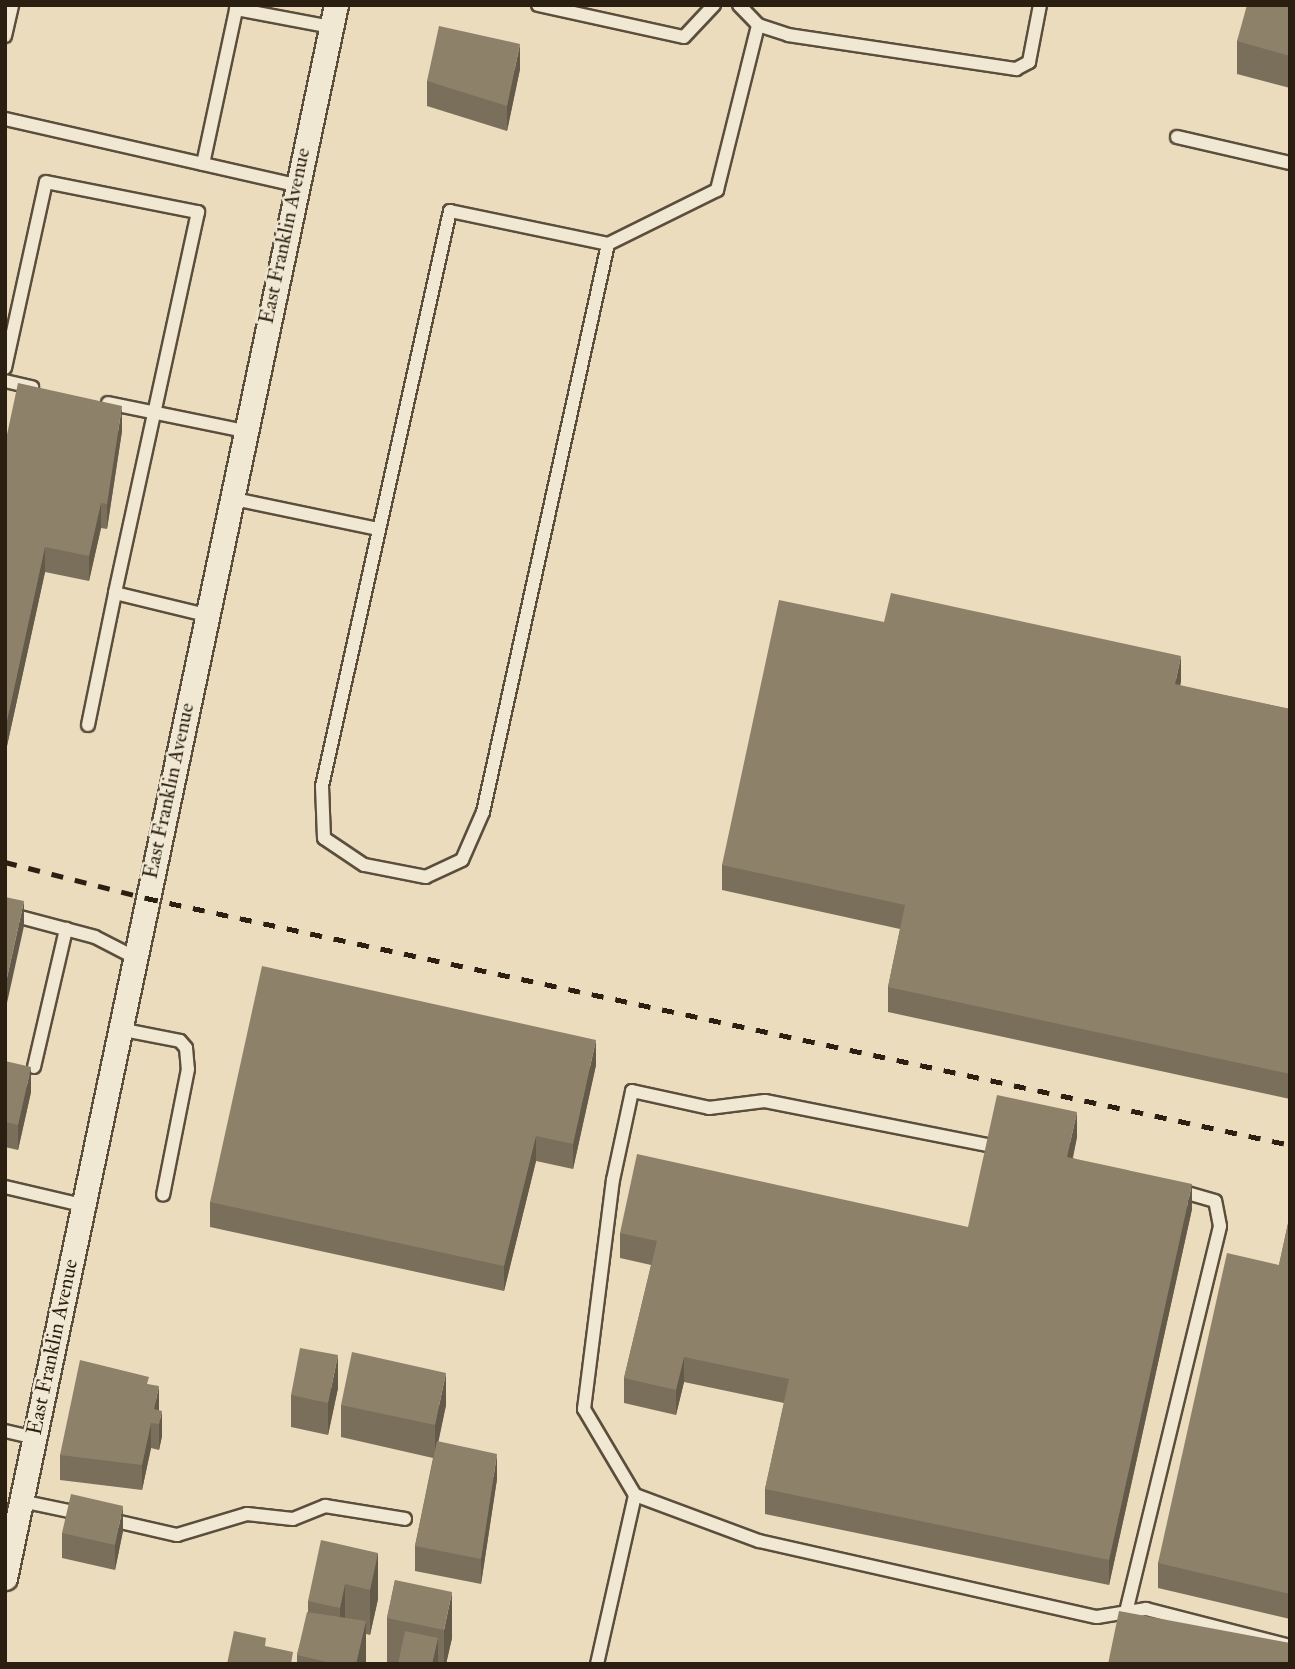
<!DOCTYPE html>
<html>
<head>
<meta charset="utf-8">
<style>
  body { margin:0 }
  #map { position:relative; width:1295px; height:1669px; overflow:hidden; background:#eadcbc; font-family:"IM FELL Double Pica",serif }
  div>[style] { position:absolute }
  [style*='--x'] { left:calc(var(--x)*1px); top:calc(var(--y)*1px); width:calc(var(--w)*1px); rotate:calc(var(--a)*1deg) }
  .roads { filter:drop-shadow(2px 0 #5b4e3c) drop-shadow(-2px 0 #5b4e3c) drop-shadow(0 2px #5b4e3c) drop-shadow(0 -2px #5b4e3c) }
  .lane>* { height:12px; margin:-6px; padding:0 6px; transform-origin:6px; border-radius:6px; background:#f1e8d3 }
  .street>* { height:23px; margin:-11.5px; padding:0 11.5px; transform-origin:11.5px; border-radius:11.5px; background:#f1e8d3 }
  .rail>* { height:5px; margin-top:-2.5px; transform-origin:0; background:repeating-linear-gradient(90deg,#2b1f11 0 12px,transparent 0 24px) }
  .wall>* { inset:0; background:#7a6f5b }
  .shaded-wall>* { inset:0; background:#635a4a }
  .building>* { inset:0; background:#8e816a }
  span { translate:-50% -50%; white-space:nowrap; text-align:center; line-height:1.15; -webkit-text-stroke:5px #f1e8d3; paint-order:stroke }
  .street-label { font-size:21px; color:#2b1f11 }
  .frame { position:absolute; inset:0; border:7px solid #2b1f11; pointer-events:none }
</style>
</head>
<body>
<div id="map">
  <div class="roads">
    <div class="lane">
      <i style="--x:538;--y:5;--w:149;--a:12.4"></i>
      <i style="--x:684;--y:37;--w:44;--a:-46.8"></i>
      <i style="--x:739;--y:5;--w:28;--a:46"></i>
      <i style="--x:758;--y:25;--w:32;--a:18"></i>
      <i style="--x:788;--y:35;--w:231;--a:8.5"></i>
      <i style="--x:1016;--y:69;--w:15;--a:-28"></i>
      <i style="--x:1029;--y:62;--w:58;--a:-79.1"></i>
      <i style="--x:236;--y:9;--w:97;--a:10.7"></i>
      <i style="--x:5;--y:36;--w:32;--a:-77"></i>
      <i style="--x:5;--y:119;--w:298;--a:12.8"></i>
      <i style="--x:1177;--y:137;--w:116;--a:13"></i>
      <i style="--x:203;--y:164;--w:163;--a:-77.9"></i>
      <i style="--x:608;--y:244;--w:582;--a:102.41"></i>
      <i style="--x:483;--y:812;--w:52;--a:113.6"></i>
      <i style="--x:462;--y:860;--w:40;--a:155"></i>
      <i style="--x:426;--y:877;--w:63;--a:-169"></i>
      <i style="--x:364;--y:865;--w:48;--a:-146"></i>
      <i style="--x:324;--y:838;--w:52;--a:-92.2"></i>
      <i style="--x:322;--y:786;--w:589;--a:-77.45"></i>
      <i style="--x:450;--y:211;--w:161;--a:11.8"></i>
      <i style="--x:608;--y:244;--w:122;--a:-26.4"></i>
      <i style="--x:717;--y:190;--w:170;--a:-76"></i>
      <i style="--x:5;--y:368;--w:190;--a:-77.6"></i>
      <i style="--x:46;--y:182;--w:155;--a:11.2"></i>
      <i style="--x:198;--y:212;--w:390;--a:102.3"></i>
      <i style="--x:115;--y:593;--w:94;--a:13.6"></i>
      <i style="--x:5;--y:381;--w:28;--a:13"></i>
      <i style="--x:108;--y:403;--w:139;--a:11.6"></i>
      <i style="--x:230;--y:498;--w:152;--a:11.8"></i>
      <i style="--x:88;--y:725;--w:135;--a:-78.4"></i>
      <i style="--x:5;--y:913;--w:93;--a:14.9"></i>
      <i style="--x:95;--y:937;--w:44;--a:27.1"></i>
      <i style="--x:119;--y:1029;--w:62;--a:11.1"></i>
      <i style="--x:180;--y:1041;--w:9;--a:49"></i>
      <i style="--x:186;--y:1048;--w:21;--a:85"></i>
      <i style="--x:188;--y:1069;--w:128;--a:101.2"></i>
      <i style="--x:34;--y:1067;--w:142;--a:-76.9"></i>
      <i style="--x:5;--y:1187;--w:79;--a:13.2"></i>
      <i style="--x:5;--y:1431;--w:31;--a:13"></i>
      <i style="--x:635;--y:1495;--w:132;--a:20.4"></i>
      <i style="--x:759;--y:1541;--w:346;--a:12.7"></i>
      <i style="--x:1097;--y:1617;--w:50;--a:-9.3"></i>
      <i style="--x:1146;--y:1609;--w:149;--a:14.4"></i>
      <i style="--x:21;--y:1501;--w:63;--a:11.8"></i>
      <i style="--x:107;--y:1519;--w:72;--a:12.9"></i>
      <i style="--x:177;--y:1535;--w:73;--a:-16.7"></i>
      <i style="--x:247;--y:1514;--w:46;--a:6.2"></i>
      <i style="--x:293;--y:1519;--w:35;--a:-22"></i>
      <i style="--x:325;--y:1506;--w:81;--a:9.2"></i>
      <i style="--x:1126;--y:1612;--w:397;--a:-76.3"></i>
      <i style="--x:1220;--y:1226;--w:25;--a:-101"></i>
      <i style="--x:1215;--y:1201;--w:37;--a:-164"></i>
      <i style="--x:597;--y:1664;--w:173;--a:-77.3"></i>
      <i style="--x:635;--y:1495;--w:100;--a:-120.7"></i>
      <i style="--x:584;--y:1409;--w:231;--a:-82.8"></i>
      <i style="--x:613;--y:1180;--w:91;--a:-77.9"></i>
      <i style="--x:632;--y:1091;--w:79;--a:12.4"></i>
      <i style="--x:709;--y:1108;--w:56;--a:-7.1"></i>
      <i style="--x:765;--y:1101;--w:231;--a:11.2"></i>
    </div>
    <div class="street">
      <i style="--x:5;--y:1578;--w:1607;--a:-78.12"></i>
    </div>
  </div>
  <div class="rail">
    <i style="--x:5;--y:862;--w:146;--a:14.3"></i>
    <i style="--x:146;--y:898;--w:1170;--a:12.18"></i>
  </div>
  <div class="wall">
    <i style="clip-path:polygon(1290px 5px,1290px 88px,1237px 74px,1237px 41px)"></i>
    <i style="clip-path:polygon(520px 69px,507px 131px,427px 106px,427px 81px)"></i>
    <i style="clip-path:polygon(122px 431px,107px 529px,101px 528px,89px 581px,45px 572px,5px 755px,5px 444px)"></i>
    <i style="clip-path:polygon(884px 622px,1181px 681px,1180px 686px,1290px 709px,1290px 1099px,888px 1012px,888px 987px,900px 929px,722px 890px,722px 865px)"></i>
    <i style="clip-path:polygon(5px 1061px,31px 1092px,18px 1150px,5px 1147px)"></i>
    <i style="clip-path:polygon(596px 1065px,573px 1169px,536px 1161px,504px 1291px,210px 1227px,210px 1202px)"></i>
    <i style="clip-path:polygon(1077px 1137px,1073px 1158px,1192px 1209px,1109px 1585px,765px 1514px,765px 1489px,784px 1403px,684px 1382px,676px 1415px,624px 1403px,624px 1378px,651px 1265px,620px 1258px,620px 1233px,968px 1227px)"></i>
    <i style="clip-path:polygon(1290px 1214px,1290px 1619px,1158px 1588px,1158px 1563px,1279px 1265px)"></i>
    <i style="clip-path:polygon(149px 1384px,159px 1410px,162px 1436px,159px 1450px,151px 1448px,142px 1490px,60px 1480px,60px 1455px)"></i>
    <i style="clip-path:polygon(338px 1388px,328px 1435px,291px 1427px,291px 1395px)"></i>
    <i style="clip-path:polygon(341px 1405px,446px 1405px,438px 1442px,497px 1479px,481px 1584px,415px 1571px,415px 1546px,433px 1458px,341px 1437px)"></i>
    <i style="clip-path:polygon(123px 1531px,115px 1570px,62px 1558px,62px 1533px)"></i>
    <i style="clip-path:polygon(378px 1553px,378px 1599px,370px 1635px,366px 1634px,366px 1664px,297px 1664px,297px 1655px,308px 1613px,308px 1601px)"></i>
    <i style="clip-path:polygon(395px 1580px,452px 1638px,446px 1664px,387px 1664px,387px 1618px)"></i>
  </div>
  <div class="shaded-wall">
    <i style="clip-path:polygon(520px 44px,520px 69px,507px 131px,507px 106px)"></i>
    <i style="clip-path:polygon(122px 406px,122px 431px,107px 529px,107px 504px)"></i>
    <i style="clip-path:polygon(101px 503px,101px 528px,89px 581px,89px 556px)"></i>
    <i style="clip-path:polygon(45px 547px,45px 572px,5px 755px,5px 730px)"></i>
    <i style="clip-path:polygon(1181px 656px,1181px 681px,1175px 710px,1175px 684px)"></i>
    <i style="clip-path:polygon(24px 901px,24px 926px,5px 1012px,5px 987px)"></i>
    <i style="clip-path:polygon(596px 1040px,596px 1065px,573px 1169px,573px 1144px)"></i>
    <i style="clip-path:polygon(31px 1067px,31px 1092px,18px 1150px,18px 1125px)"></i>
    <i style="clip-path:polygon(1077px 1112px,1077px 1137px,1067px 1182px,1067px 1157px)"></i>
    <i style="clip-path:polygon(536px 1136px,536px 1161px,504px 1291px,504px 1266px)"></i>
    <i style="clip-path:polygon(1192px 1184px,1192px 1209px,1109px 1585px,1109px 1560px)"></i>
    <i style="clip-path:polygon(338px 1355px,338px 1388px,328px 1435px,328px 1403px)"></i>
    <i style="clip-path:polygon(684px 1357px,684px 1382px,676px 1415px,676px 1390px)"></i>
    <i style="clip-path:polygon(446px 1373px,446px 1405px,435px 1458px,435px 1425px)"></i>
    <i style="clip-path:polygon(159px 1386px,159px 1411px,154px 1409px)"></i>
    <i style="clip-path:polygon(162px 1411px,162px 1436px,159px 1450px,159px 1424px)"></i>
    <i style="clip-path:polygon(151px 1423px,151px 1448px,142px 1490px,142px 1465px)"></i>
    <i style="clip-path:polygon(497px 1454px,497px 1479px,481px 1584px,481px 1559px)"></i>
    <i style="clip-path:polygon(123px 1506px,123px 1531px,115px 1570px,115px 1545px)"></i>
    <i style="clip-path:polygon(378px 1553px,378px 1599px,370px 1635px,370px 1590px)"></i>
    <i style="clip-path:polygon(345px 1584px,345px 1629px,340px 1654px,340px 1608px)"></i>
    <i style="clip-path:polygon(452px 1592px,452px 1638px,446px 1664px,444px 1664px,444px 1630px)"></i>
    <i style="clip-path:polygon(366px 1621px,366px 1664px,356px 1664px)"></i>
    <i style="clip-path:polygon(438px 1638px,438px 1664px,432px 1664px)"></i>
  </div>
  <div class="building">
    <i style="clip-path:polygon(1247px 5px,1290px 5px,1290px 56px,1237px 41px)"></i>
    <i style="clip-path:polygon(439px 26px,520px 44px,507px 106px,427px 81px)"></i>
    <i style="clip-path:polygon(18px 383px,122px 406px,107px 504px,101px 503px,89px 556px,45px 547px,5px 730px,5px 444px)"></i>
    <i style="clip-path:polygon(891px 593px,1181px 656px,1175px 684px,1290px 709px,1290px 1074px,888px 987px,905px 905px,722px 865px,779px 600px,884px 622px)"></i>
    <i style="clip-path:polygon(5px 897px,24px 901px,5px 987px)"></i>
    <i style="clip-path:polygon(262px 966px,596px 1040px,573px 1144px,536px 1136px,504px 1266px,210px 1202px)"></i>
    <i style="clip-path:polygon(5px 1061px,31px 1067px,18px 1125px,5px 1122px)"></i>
    <i style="clip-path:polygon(997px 1095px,1077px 1112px,1067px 1157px,1192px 1184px,1109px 1560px,765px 1489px,789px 1379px,684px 1357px,676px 1390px,624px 1378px,657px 1241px,620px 1233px,637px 1154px,968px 1227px)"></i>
    <i style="clip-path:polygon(1290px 1214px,1290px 1594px,1158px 1563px,1227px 1253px,1279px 1265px)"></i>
    <i style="clip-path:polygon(300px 1348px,338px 1355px,328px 1403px,291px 1395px)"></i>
    <i style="clip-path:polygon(352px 1352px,446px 1373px,435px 1425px,341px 1405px)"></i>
    <i style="clip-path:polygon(80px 1360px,149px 1377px,147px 1384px,159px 1386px,154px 1409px,162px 1411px,159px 1424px,151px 1423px,142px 1465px,60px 1455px)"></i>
    <i style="clip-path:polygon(437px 1441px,497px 1454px,481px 1559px,415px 1546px)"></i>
    <i style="clip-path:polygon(71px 1494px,123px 1506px,115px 1545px,62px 1533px)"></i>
    <i style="clip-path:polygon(321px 1540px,378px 1553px,370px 1590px,345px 1584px,340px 1608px,308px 1601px)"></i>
    <i style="clip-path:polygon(395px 1580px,452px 1592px,444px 1630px,387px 1618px)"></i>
    <i style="clip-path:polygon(1119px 1611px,1290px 1643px,1290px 1664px,1108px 1664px)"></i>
    <i style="clip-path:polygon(307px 1612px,366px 1621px,356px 1664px,335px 1664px,297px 1655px)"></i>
    <i style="clip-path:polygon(234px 1631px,266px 1638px,265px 1646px,293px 1652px,291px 1664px,227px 1664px)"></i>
    <i style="clip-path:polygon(405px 1631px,438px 1638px,432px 1664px,398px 1664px)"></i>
  </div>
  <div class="street-label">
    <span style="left:285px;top:236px;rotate:-78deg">East Franklin Avenue</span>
    <span style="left:169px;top:791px;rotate:-78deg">East Franklin Avenue</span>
    <span style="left:53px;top:1347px;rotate:-78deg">East Franklin Avenue</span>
  </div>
  <div class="frame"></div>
</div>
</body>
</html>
